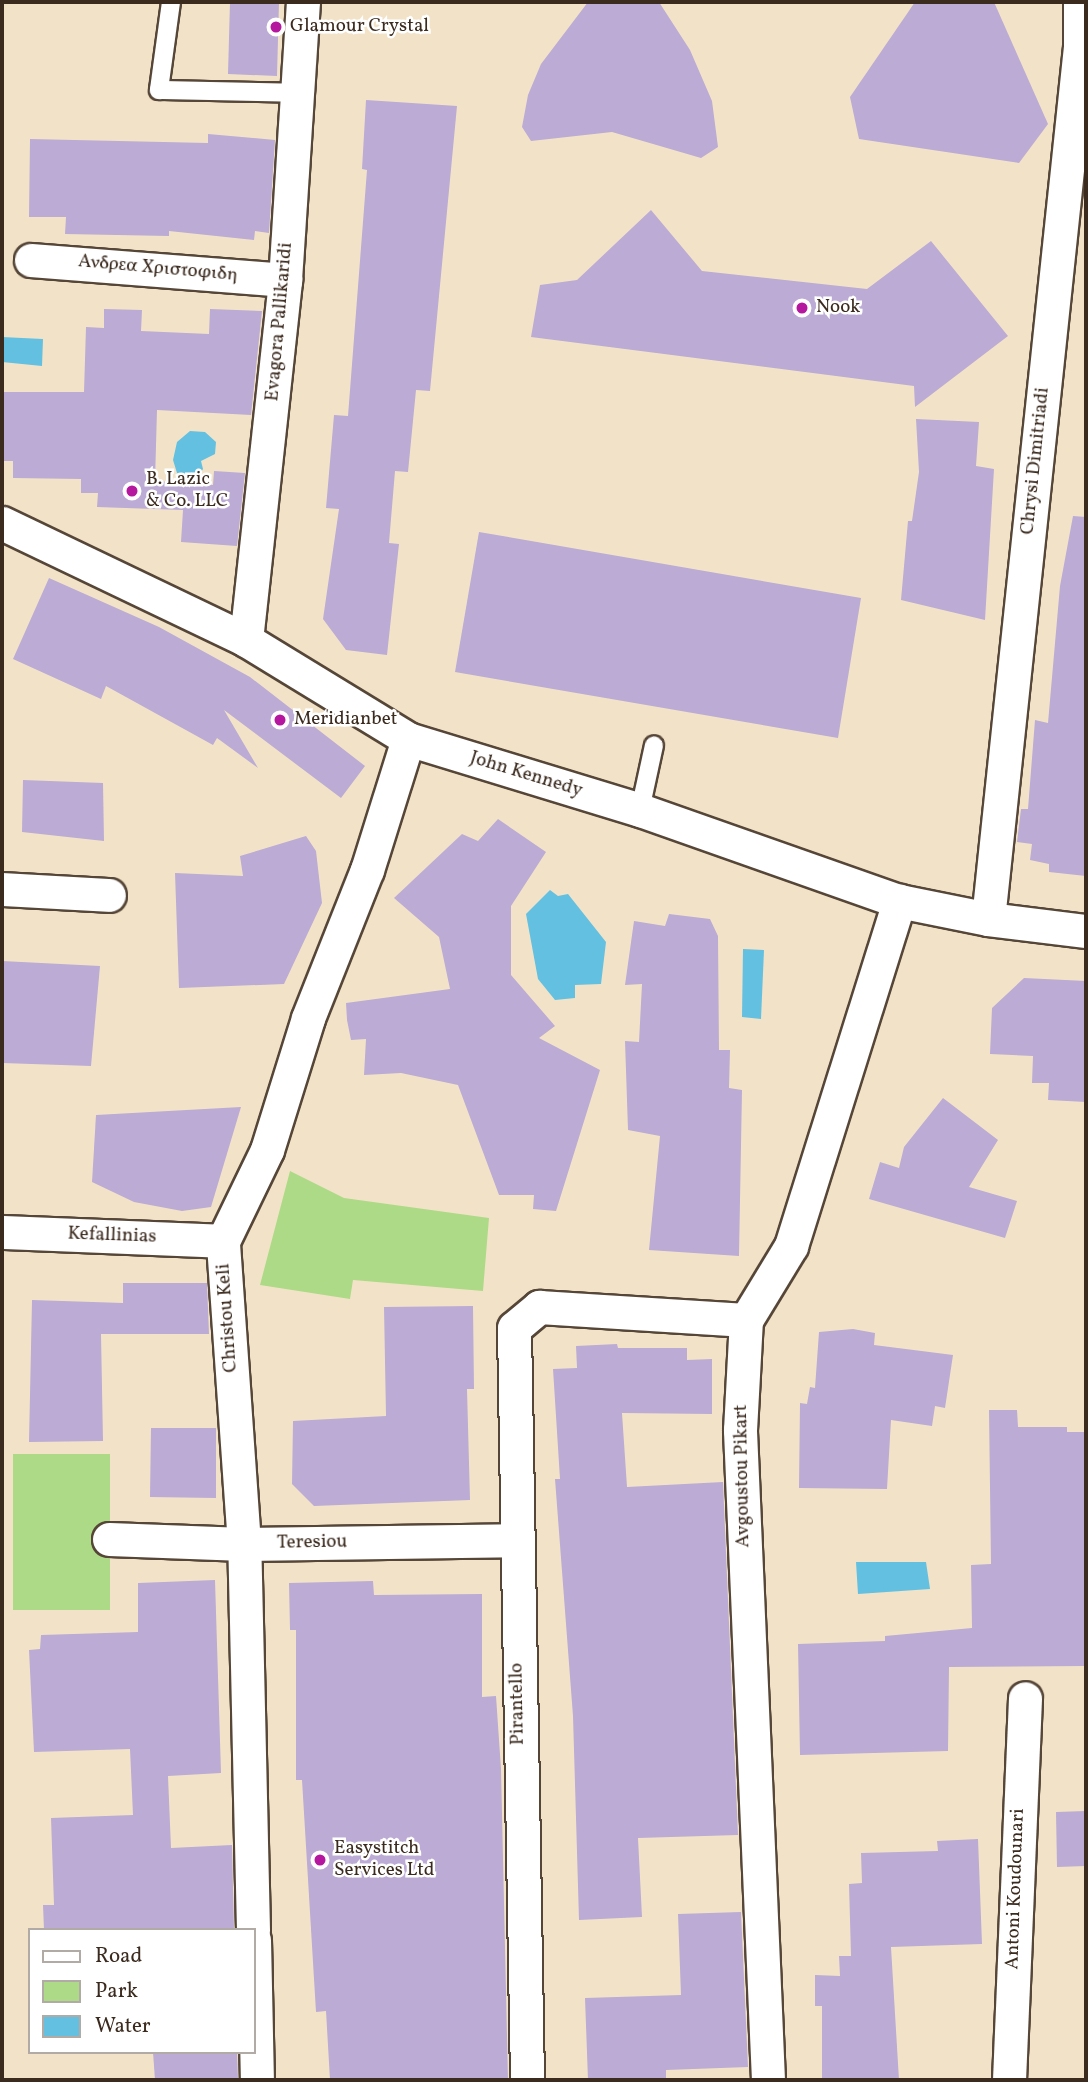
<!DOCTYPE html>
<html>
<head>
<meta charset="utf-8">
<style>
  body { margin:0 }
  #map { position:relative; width:1088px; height:2082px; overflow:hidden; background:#f2e3c8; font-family:Vollkorn,serif }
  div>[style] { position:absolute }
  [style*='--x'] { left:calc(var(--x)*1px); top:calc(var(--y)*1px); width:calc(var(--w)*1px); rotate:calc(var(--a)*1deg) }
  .green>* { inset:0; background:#adda86 }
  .water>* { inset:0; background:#63c0e1 }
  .building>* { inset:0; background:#bbabd5 }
  .roads { filter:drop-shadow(2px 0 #564638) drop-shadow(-2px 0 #564638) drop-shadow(0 2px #564638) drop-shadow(0 -2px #564638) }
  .service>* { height:18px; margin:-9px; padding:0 9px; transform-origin:9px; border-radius:9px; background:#fff }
  .minor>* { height:33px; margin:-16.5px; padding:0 16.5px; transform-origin:16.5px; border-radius:16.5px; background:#fff }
  .dots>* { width:19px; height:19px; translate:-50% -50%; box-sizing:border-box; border:4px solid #fff; border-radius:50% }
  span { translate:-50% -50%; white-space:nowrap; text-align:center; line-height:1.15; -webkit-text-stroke:5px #fff; paint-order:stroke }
  .poi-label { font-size:19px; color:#3b2a1e }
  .left { translate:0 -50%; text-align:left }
  .street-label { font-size:19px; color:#3b2a1e }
  .frame { position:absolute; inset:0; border:4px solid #3b2a1e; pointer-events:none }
  .legend { position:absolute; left:28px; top:1928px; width:228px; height:126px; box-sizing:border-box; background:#fff; border:2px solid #b1aaa5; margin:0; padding:9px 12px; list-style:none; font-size:21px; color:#3b2a1e }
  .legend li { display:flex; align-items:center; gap:14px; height:35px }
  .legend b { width:35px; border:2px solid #b1aaa5 }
</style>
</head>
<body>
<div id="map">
  <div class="green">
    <i style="clip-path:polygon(290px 1171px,344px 1198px,489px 1218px,483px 1291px,353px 1280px,350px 1299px,260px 1285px)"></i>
    <i style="clip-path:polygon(13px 1454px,110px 1454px,110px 1610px,13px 1610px)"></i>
  </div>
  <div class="water">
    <i style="clip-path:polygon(2px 337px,43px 339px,42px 366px,2px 362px)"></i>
    <i style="clip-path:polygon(190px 431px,205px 432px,216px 442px,215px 454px,201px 461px,203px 469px,198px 477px,187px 480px,177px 473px,173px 460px,177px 442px)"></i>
    <i style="clip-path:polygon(550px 890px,558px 896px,568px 894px,606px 942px,601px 984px,575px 985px,575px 998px,555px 1000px,538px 979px,526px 914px)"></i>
    <i style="clip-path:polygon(743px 949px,764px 950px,761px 1019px,742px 1017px)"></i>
    <i style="clip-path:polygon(856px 1562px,926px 1562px,930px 1589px,858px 1594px)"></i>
  </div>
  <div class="building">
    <i style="clip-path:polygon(230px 2px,279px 2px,277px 76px,228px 74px)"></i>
    <i style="clip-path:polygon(588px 2px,659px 2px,690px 50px,712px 101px,718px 147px,701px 158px,612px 132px,531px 141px,522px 127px,528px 95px,541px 64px)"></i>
    <i style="clip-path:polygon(915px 2px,994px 2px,1048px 124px,1019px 163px,859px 139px,850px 97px)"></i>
    <i style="clip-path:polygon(366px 100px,457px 106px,430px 391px,416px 390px,408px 472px,395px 471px,389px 543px,399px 544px,387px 655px,346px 650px,323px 619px,339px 509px,326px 508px,334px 415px,348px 416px,367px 170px,362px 169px)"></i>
    <i style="clip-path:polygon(208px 134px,275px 140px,269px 233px,255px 231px,254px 240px,169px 231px,169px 236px,65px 234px,66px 217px,29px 217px,30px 139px,208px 143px)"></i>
    <i style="clip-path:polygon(651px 210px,702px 271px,867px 289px,931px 241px,1008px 336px,915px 407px,914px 386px,531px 337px,540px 285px,577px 280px)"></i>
    <i style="clip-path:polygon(104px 309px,142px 310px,141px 331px,209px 334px,210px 309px,262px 311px,251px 415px,157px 410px,155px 481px,213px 485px,214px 471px,245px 473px,237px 546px,181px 542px,183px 510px,97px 507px,98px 493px,81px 493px,81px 479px,13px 478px,13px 461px,2px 461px,2px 392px,84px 392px,86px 327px,104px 328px)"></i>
    <i style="clip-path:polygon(916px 419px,979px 422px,976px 466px,994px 469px,985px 620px,901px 600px,908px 521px,912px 521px,919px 472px)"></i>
    <i style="clip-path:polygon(1073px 516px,1086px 517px,1086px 876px,1049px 872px,1049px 864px,1030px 860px,1032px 844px,1017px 842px,1021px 809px,1028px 809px,1035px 720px,1048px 723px,1060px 586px)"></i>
    <i style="clip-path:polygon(479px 532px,861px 598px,838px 738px,455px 672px)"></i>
    <i style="clip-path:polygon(49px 578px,159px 627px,250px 677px,365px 766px,341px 798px,224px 710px,258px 768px,217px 738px,213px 745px,106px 686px,101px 699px,13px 659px)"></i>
    <i style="clip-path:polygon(23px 780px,103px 783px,104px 841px,22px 832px)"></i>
    <i style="clip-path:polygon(498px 819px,546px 852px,511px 906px,511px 975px,555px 1026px,539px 1038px,600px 1070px,556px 1211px,533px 1209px,534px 1195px,499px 1195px,458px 1085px,401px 1073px,364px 1075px,366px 1039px,351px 1040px,347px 1020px,346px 1003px,450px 989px,439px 937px,394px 898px,462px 834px,478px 841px)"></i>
    <i style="clip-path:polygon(306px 836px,316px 851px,322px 903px,284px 984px,179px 988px,175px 873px,243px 876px,240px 856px)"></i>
    <i style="clip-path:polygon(669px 914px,710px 919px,718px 936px,719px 1050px,730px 1050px,729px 1088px,742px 1090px,739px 1256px,649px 1250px,660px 1136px,628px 1130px,625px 1041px,639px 1042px,642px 984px,625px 985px,634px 921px,665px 926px)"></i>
    <i style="clip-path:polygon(2px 961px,100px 966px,91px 1066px,2px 1063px)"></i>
    <i style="clip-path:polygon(1024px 978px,1086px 981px,1086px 1102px,1048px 1100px,1049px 1083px,1032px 1083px,1033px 1056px,990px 1054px,992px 1008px)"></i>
    <i style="clip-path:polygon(943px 1098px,998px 1140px,969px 1187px,1017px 1201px,1005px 1238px,869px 1199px,880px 1162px,899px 1168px,904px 1147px)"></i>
    <i style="clip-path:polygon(241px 1107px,211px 1207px,182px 1211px,134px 1202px,92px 1182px,96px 1115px)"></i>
    <i style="clip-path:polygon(123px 1283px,207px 1283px,209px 1334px,101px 1334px,103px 1441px,29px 1442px,32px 1300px,123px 1303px)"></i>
    <i style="clip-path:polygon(473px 1306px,474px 1389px,467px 1389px,470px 1500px,314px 1506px,292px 1484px,293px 1421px,386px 1416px,384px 1307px)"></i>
    <i style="clip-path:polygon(853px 1329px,875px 1333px,874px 1345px,953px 1355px,945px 1408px,935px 1406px,932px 1426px,891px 1420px,887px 1489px,799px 1488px,800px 1403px,807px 1404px,810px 1387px,815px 1388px,819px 1332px)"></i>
    <i style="clip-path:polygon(617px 1344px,618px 1348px,687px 1348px,687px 1360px,712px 1359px,712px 1414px,622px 1413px,627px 1487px,723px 1482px,738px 1835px,638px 1838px,642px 1917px,579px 1920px,573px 1716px,555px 1479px,560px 1479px,553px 1369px,577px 1368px,576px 1346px)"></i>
    <i style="clip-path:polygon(989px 1410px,1017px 1410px,1018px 1427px,1067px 1427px,1067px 1432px,1086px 1432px,1086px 1666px,949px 1667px,948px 1751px,800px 1755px,798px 1644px,885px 1641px,885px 1636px,972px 1628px,971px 1565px,991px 1564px)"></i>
    <i style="clip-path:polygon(151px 1428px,216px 1428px,216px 1498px,150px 1497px)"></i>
    <i style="clip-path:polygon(215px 1580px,221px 1773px,168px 1776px,171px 1848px,232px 1845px,234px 1930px,44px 1930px,43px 1905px,54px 1905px,51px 1818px,133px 1815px,130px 1749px,34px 1752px,29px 1650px,40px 1649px,41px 1635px,138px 1632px,138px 1583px)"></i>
    <i style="clip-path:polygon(373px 1581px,374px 1595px,482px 1594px,482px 1697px,496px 1696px,501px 1769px,508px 2080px,330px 2080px,326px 2011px,316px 2012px,302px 1780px,296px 1780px,296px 1630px,290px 1630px,289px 1583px)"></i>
    <i style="clip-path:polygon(1086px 1811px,1086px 1866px,1057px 1867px,1056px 1812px)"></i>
    <i style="clip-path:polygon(978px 1839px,982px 1944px,891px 1947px,899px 2080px,822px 2080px,822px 2006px,815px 2006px,815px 1975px,840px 1976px,839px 1956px,851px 1956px,849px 1884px,862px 1883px,861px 1853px,938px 1851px,937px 1841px)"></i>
    <i style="clip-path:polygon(741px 1912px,748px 2067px,666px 2070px,666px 2080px,588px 2080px,585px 1998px,681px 1995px,678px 1914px)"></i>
    <i style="clip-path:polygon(153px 2052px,237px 2052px,238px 2079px,155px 2080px)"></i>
  </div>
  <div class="roads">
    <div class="service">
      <i style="--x:171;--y:2;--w:89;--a:97.8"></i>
      <i style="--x:159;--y:90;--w:138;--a:1.2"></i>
      <i style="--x:640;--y:810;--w:66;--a:-77.8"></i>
    </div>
    <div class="minor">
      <i style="--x:31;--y:260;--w:255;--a:4.5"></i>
      <i style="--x:2;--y:523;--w:271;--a:25.6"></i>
      <i style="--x:246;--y:640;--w:190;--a:31.4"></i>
      <i style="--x:408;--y:739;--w:243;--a:17"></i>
      <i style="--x:640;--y:810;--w:275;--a:19.4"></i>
      <i style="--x:899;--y:901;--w:91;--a:11.4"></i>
      <i style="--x:988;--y:919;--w:99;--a:7"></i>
      <i style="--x:246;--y:640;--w:362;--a:-83.8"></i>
      <i style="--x:285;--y:280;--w:279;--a:-86.3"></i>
      <i style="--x:2;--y:889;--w:107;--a:3.2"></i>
      <i style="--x:988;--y:919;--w:877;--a:-83.98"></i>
      <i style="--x:1080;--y:47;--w:45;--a:-90"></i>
      <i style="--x:2;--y:1232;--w:221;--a:2.3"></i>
      <i style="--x:109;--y:1539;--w:135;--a:2.1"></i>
      <i style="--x:244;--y:1544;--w:270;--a:-0.8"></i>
      <i style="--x:253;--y:1930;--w:386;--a:-91.3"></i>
      <i style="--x:244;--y:1544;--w:304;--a:-94"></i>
      <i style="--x:223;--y:1241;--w:101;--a:-64.2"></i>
      <i style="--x:267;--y:1150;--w:138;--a:-72.7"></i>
      <i style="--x:308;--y:1018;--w:159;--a:-68.3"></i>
      <i style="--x:367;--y:870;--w:137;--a:-72.6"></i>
      <i style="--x:254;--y:1940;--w:140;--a:88.8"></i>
      <i style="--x:527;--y:2080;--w:752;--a:-90.99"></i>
      <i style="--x:514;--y:1328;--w:33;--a:-40"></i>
      <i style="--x:539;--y:1307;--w:207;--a:3.6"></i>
      <i style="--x:768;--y:2080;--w:651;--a:-92.47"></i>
      <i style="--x:740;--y:1430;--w:110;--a:-86.9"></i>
      <i style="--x:746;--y:1320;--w:87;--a:-58.7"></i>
      <i style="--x:791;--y:1246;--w:362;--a:-72.6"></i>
      <i style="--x:1009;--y:2080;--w:382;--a:-87.6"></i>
    </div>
  </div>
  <div class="dots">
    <i style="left:276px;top:27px;background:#b5179e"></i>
    <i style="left:802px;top:308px;background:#b5179e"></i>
    <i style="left:132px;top:491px;background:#b5179e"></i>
    <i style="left:280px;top:720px;background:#b5179e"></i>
    <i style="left:320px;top:1860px;background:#b5179e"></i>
  </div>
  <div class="poi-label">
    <span class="left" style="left:290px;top:27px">Glamour Crystal</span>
    <span class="left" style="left:816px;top:308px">Nook</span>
    <span class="left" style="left:146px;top:491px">B. Lazic<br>&amp; Co. LLC</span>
    <span class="left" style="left:294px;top:720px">Meridianbet</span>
    <span class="left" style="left:334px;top:1860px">Easystitch<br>Services Ltd</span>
  </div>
  <div class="street-label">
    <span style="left:158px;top:269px;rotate:5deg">Ανδρεα Χριστοφιδη</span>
    <span style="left:280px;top:322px;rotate:-85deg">Evagora Pallikaridi</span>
    <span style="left:1036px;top:461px;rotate:-84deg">Chrysi Dimitriadi</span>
    <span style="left:526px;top:775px;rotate:17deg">John Kennedy</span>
    <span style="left:112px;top:1236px;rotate:2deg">Kefallinias</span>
    <span style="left:228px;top:1318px;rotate:-94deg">Christou Keli</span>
    <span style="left:743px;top:1476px;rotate:-91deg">Avgoustou Pikart</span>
    <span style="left:312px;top:1543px;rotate:-1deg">Teresiou</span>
    <span style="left:518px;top:1704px;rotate:-91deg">Pirantello</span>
    <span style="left:1016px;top:1889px;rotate:-88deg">Antoni Koudounari</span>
  </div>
  <div class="frame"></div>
  <ul class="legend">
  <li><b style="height:9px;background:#fff"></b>Road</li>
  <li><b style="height:19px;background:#adda86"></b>Park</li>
  <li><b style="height:19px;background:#63c0e1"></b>Water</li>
  </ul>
</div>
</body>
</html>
